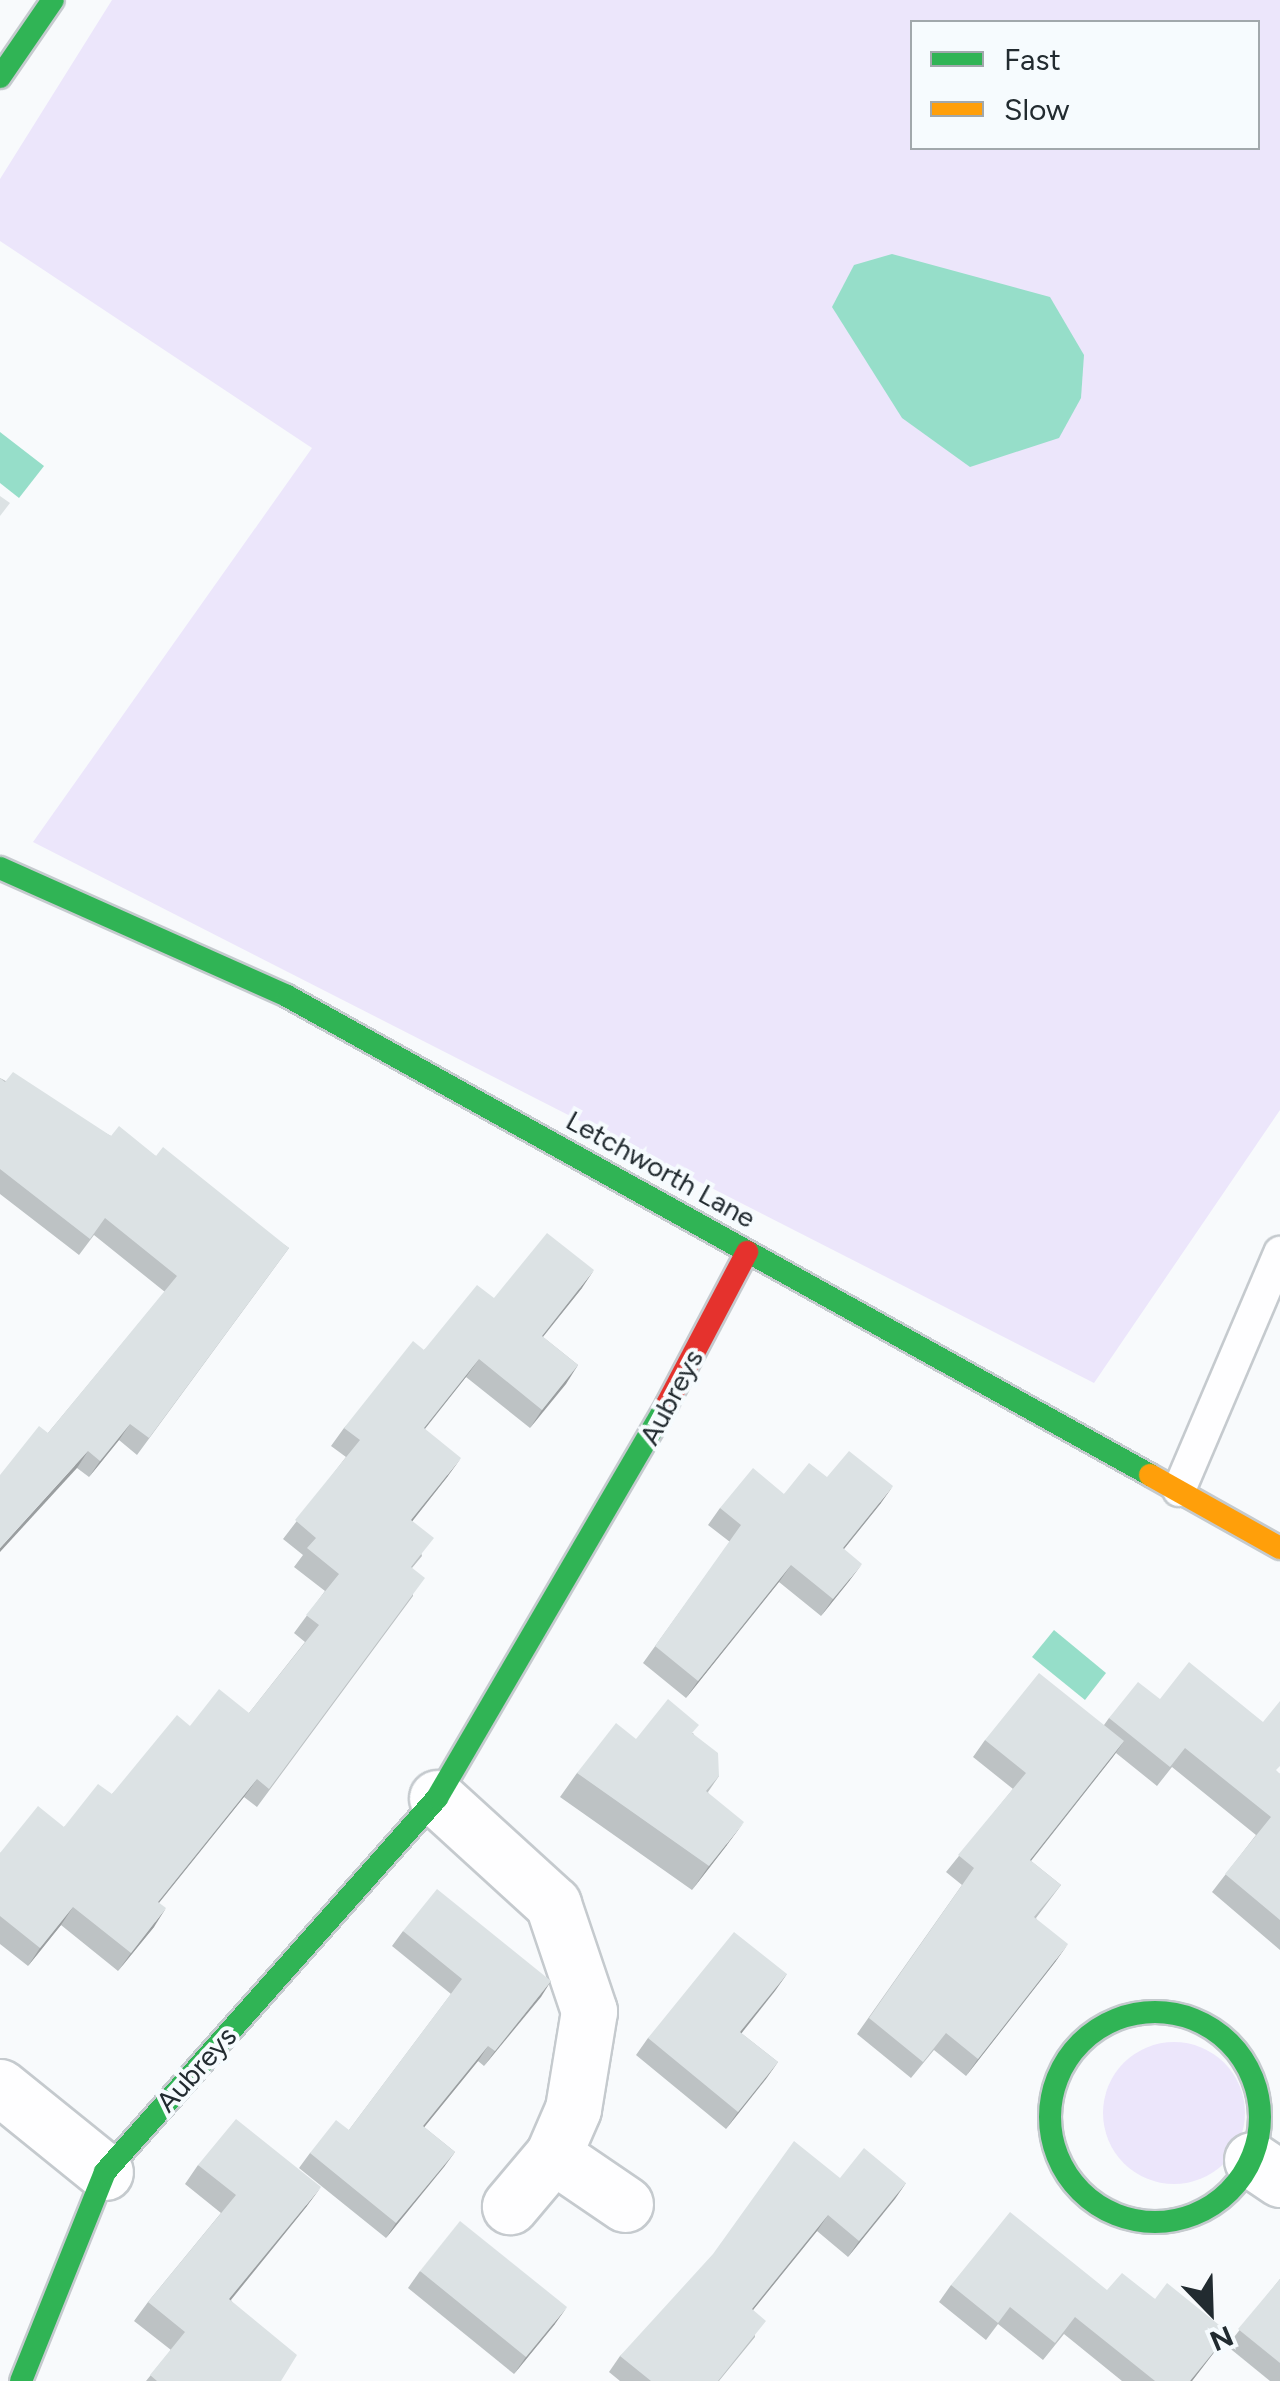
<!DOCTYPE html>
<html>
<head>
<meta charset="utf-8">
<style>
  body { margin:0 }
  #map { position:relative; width:1280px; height:2381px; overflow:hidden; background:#f8fafc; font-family:Figtree,sans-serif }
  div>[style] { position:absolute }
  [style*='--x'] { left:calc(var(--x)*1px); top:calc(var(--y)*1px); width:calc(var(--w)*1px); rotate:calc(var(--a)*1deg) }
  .green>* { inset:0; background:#ece6fb }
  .round { border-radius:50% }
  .water>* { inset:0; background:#96dec9 }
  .roads { filter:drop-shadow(2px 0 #c5cace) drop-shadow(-2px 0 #c5cace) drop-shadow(0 2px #c5cace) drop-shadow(0 -2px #c5cace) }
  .lane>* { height:32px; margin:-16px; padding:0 16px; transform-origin:16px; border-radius:16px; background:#fefeff }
  .street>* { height:55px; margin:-27.5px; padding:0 27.5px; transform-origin:27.5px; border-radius:27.5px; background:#fefeff }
  .fast>* { height:22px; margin:-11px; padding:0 11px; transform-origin:11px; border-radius:11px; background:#30b455 }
  .fast>.ring { margin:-11px; padding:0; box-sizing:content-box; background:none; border:22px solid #30b455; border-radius:50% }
  .slow>* { height:22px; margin:-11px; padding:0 11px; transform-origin:11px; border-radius:11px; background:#ff9f0a }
  .jam>* { height:22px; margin:-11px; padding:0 11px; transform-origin:11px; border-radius:11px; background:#e5322d }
  .wall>* { inset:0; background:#bdc2c4 }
  .shaded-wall>* { inset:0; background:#9a9ea0 }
  .building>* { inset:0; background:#dce2e4 }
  span { translate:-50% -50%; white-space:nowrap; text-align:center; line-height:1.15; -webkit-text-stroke:8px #f6fbfe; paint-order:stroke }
  .street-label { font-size:28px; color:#222b30 }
  .legend { position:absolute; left:910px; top:20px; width:350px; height:130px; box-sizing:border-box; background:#f6fbfe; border:2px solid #a1a8ac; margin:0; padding:12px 18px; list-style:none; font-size:30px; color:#222b30 }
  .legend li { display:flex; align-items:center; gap:20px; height:50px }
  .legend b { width:50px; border:2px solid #a1a8ac }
  .north { position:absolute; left:1160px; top:2261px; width:100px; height:100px; -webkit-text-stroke:8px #f6fbfe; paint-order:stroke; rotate:157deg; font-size:28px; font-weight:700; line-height:40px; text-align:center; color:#222b30 }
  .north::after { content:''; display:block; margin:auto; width:35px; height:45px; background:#222b30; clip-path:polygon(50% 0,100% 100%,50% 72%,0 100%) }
</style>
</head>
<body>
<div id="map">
  <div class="green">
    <i style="clip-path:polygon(evenodd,112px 0,1280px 0,1280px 1110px,1094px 1383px,33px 842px,312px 448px,0 241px,0 179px,112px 0,912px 22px,1258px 22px,1258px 148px,912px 148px,912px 22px)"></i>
    <i class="round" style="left:1103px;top:2042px;width:142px;height:142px"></i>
  </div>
  <div class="water">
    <i style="clip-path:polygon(892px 254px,1050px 297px,1084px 355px,1081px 398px,1059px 438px,970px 467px,902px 418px,832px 307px,854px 265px)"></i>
    <i style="clip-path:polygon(0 432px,44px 466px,19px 498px,0 483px)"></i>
    <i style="clip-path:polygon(1054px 1630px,1106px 1673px,1085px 1700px,1032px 1657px)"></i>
  </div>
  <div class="roads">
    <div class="lane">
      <i style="--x:1179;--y:1490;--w:258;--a:-66.9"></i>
    </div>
    <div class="street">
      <i style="--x:437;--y:1798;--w:157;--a:42.4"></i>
      <i style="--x:553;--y:1904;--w:113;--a:71.4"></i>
      <i style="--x:589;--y:2011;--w:99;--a:99.3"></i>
      <i style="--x:573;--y:2109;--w:50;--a:113.5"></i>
      <i style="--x:553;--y:2155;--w:67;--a:130.1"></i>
      <i style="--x:0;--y:2087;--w:135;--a:39"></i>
      <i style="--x:553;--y:2155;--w:87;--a:34.2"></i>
      <i style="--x:1252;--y:2160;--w:34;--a:34"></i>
    </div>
    <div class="fast">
      <i style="--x:0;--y:77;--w:93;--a:-55.5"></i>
      <i style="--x:0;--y:868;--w:314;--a:24"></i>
      <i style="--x:287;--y:996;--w:987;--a:29.03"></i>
      <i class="ring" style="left:1050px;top:2012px;width:188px;height:188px"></i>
      <i style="--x:21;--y:2381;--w:225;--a:-68.1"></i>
      <i style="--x:105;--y:2172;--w:500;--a:-48.4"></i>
      <i style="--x:437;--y:1798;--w:456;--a:-59.7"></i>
    </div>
    <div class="slow">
      <i style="--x:1150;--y:1475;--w:149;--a:29.3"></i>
    </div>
    <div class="jam">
      <i style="--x:667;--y:1404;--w:172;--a:-62.2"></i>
    </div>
  </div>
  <div class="wall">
    <i style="clip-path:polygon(0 1078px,111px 1136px,156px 1156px,289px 1248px,137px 1455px,119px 1440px,89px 1477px,77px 1468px,48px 1433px,165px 1292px,94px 1235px,79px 1255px,0 1194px)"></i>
    <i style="clip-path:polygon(582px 1288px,543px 1337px,578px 1365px,530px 1428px,466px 1377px,425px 1429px,448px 1476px,412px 1521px,422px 1556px,412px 1568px,413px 1596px,257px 1807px,244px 1797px,159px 1903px,154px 1927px,118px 1971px,61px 1925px,28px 1966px,0 1944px,0 1853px,64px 1827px,112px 1794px,190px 1726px,249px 1713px,305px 1642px,294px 1633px,325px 1591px,294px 1567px,303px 1555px,283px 1539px,346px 1457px,331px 1446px,344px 1428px,424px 1350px,494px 1298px)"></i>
    <i style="clip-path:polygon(827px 1477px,881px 1503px,844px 1549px,850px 1580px,821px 1616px,779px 1582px,686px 1698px,643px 1663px,730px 1542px,708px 1525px,720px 1508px,784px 1494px)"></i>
    <i style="clip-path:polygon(1160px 1699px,1280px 1774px,1280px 1950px,1212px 1892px,1256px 1835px,1172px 1767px,1157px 1786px,1116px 1753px,1031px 1861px,1061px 1885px,1036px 1918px,1056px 1961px,966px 2076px,934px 2050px,911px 2078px,857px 2034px,962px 1885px,946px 1872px,1013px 1789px,973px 1757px,985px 1740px,1104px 1725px,1109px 1718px)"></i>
    <i style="clip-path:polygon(693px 1733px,719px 1776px,708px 1792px,727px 1845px,692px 1890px,560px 1797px,577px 1773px,636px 1739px)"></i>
    <i style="clip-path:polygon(403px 1931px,551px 1981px,484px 2066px,478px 2061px,424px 2127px,455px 2152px,386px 2238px,299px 2168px,310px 2153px,349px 2130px,451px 1994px,392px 1946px)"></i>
    <i style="clip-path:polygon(787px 1974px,741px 2033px,778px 2062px,726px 2129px,636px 2055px,648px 2038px)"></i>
    <i style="clip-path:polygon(198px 2165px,307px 2206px,231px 2300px,281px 2381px,146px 2381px,171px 2350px,134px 2321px,148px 2302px,221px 2213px,185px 2184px)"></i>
    <i style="clip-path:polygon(840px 2178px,906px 2183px,848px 2257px,817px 2231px,753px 2310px,755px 2337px,719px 2381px,620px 2381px,609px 2372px,620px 2356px)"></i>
    <i style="clip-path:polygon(420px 2271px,555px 2324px,514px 2374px,408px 2288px)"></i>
    <i style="clip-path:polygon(1280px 2279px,1280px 2381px,1270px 2381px,1227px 2346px)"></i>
    <i style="clip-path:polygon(951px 2285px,1107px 2290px,1155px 2299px,1229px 2333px,1192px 2381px,1122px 2381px,1064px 2334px,1043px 2360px,998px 2324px,986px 2340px,939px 2302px)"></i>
  </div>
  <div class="shaded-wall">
    <i style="clip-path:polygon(594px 1270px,582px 1288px,529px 1354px,542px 1336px)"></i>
    <i style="clip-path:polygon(479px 1359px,466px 1377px,411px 1446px,424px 1428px)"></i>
    <i style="clip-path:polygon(578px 1365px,566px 1384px,530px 1428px,542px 1410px)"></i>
    <i style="clip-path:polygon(130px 1424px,119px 1440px,89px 1477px,100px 1461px)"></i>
    <i style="clip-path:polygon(88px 1451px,77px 1468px,0 1552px,0 1548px)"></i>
    <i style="clip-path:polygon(461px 1458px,448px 1476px,399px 1538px,411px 1520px)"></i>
    <i style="clip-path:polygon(893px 1486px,881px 1503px,831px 1565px,843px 1548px)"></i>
    <i style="clip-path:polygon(862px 1564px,850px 1580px,821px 1616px,833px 1599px)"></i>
    <i style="clip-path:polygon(791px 1565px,779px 1582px,686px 1698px,698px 1681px)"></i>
    <i style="clip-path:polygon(1124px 1741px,1112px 1758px,1018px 1877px,1030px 1860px)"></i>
    <i style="clip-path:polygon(257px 1779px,244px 1797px,145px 1920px,158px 1902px)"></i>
    <i style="clip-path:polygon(744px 1822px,727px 1845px,692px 1890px,709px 1866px)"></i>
    <i style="clip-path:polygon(73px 1907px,61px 1925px,28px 1966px,40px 1948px)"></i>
    <i style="clip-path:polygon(166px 1908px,154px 1927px,118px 1971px,131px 1953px)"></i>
    <i style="clip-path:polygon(1068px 1944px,1056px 1961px,966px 2076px,978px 2059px)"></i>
    <i style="clip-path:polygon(787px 1974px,775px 1991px,729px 2049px,740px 2032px)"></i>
    <i style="clip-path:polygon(551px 1981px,541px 1997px,484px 2066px,495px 2051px)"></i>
    <i style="clip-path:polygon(488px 2046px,478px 2061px,413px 2141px,423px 2126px)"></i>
    <i style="clip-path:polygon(778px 2062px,766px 2079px,726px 2129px,738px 2112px)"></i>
    <i style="clip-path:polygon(455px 2152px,444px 2167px,386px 2238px,396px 2223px)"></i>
    <i style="clip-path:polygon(906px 2183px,895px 2199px,848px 2257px,859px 2241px)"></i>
    <i style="clip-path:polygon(321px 2187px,307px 2206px,216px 2318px,229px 2299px)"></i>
    <i style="clip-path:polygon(828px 2215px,817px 2231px,740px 2326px,752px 2309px)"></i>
    <i style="clip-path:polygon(567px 2307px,555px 2324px,514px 2374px,526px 2357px)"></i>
    <i style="clip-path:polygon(1229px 2333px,1192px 2381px,1190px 2381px)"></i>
  </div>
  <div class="building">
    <i style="clip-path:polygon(0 496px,10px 503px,0 516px)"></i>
    <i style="clip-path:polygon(13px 1072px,111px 1136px,119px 1126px,156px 1156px,163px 1147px,289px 1248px,149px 1438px,130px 1424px,100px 1461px,88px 1451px,0 1548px,0 1475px,39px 1426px,48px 1433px,177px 1276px,105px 1218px,90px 1239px,0 1169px,0 1078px,5px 1082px)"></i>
    <i style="clip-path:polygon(547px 1233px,594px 1270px,542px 1336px,578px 1365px,542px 1410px,479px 1359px,424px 1428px,461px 1458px,411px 1520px,434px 1538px,411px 1567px,425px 1578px,269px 1789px,257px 1779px,158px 1902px,166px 1908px,131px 1953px,73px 1907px,40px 1948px,0 1916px,0 1853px,38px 1806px,64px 1827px,98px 1784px,112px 1794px,177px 1715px,190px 1726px,219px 1689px,249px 1713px,319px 1625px,306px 1615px,339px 1574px,307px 1548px,316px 1538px,295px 1520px,360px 1440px,344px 1428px,413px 1341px,424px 1350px,477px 1285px,494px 1298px)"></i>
    <i style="clip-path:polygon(849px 1451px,893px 1486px,843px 1548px,862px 1564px,833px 1599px,791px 1565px,698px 1681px,655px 1646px,741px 1525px,720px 1508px,753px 1468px,784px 1494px,809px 1463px,827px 1477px)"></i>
    <i style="clip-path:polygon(1189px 1662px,1263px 1722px,1280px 1701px,1280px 1766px,1276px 1770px,1280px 1774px,1280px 1920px,1225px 1874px,1271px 1817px,1185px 1748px,1170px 1767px,1109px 1718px,1138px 1682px,1160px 1699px)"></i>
    <i style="clip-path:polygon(1039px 1673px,1124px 1741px,1030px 1860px,1061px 1885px,1034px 1917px,1068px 1944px,978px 2059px,946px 2033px,923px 2062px,869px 2018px,974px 1868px,958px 1855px,1026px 1773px,985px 1740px)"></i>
    <i style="clip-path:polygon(668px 1699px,699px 1725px,692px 1733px,718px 1753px,719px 1776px,706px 1791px,744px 1822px,709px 1866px,577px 1773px,616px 1723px,636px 1739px)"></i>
    <i style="clip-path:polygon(437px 1889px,551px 1981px,495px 2051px,488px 2046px,423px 2126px,455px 2152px,396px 2223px,310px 2153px,336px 2120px,349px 2130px,462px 1979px,403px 1931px)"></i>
    <i style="clip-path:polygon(734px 1932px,787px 1974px,740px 2032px,778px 2062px,738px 2112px,648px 2038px)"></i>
    <i style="clip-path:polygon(236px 2119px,321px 2187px,229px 2299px,297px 2355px,281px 2381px,157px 2381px,150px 2375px,185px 2332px,148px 2302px,236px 2195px,198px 2165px)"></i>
    <i style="clip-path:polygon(794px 2141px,840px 2178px,864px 2148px,906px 2183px,859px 2241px,828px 2215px,752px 2309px,766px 2321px,718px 2381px,651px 2381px,620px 2356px,713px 2254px)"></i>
    <i style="clip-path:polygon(1010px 2212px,1107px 2290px,1122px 2273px,1155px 2299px,1167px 2283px,1229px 2333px,1190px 2381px,1155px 2381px,1075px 2317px,1055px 2343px,1010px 2307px,998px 2323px,951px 2285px)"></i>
    <i style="clip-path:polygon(460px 2221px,567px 2307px,526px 2357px,420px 2271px)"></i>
    <i style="clip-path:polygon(1280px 2279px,1280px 2363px,1238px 2329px)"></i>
  </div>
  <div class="street-label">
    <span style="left:661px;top:1169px;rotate:29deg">Letchworth Lane</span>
    <span style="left:671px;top:1397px;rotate:-62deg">Aubreys</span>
    <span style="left:196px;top:2069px;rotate:-48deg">Aubreys</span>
  </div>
  <ul class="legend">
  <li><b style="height:12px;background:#30b455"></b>Fast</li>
  <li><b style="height:12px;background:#ff9f0a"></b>Slow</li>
  </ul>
  <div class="north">N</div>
</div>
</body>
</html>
